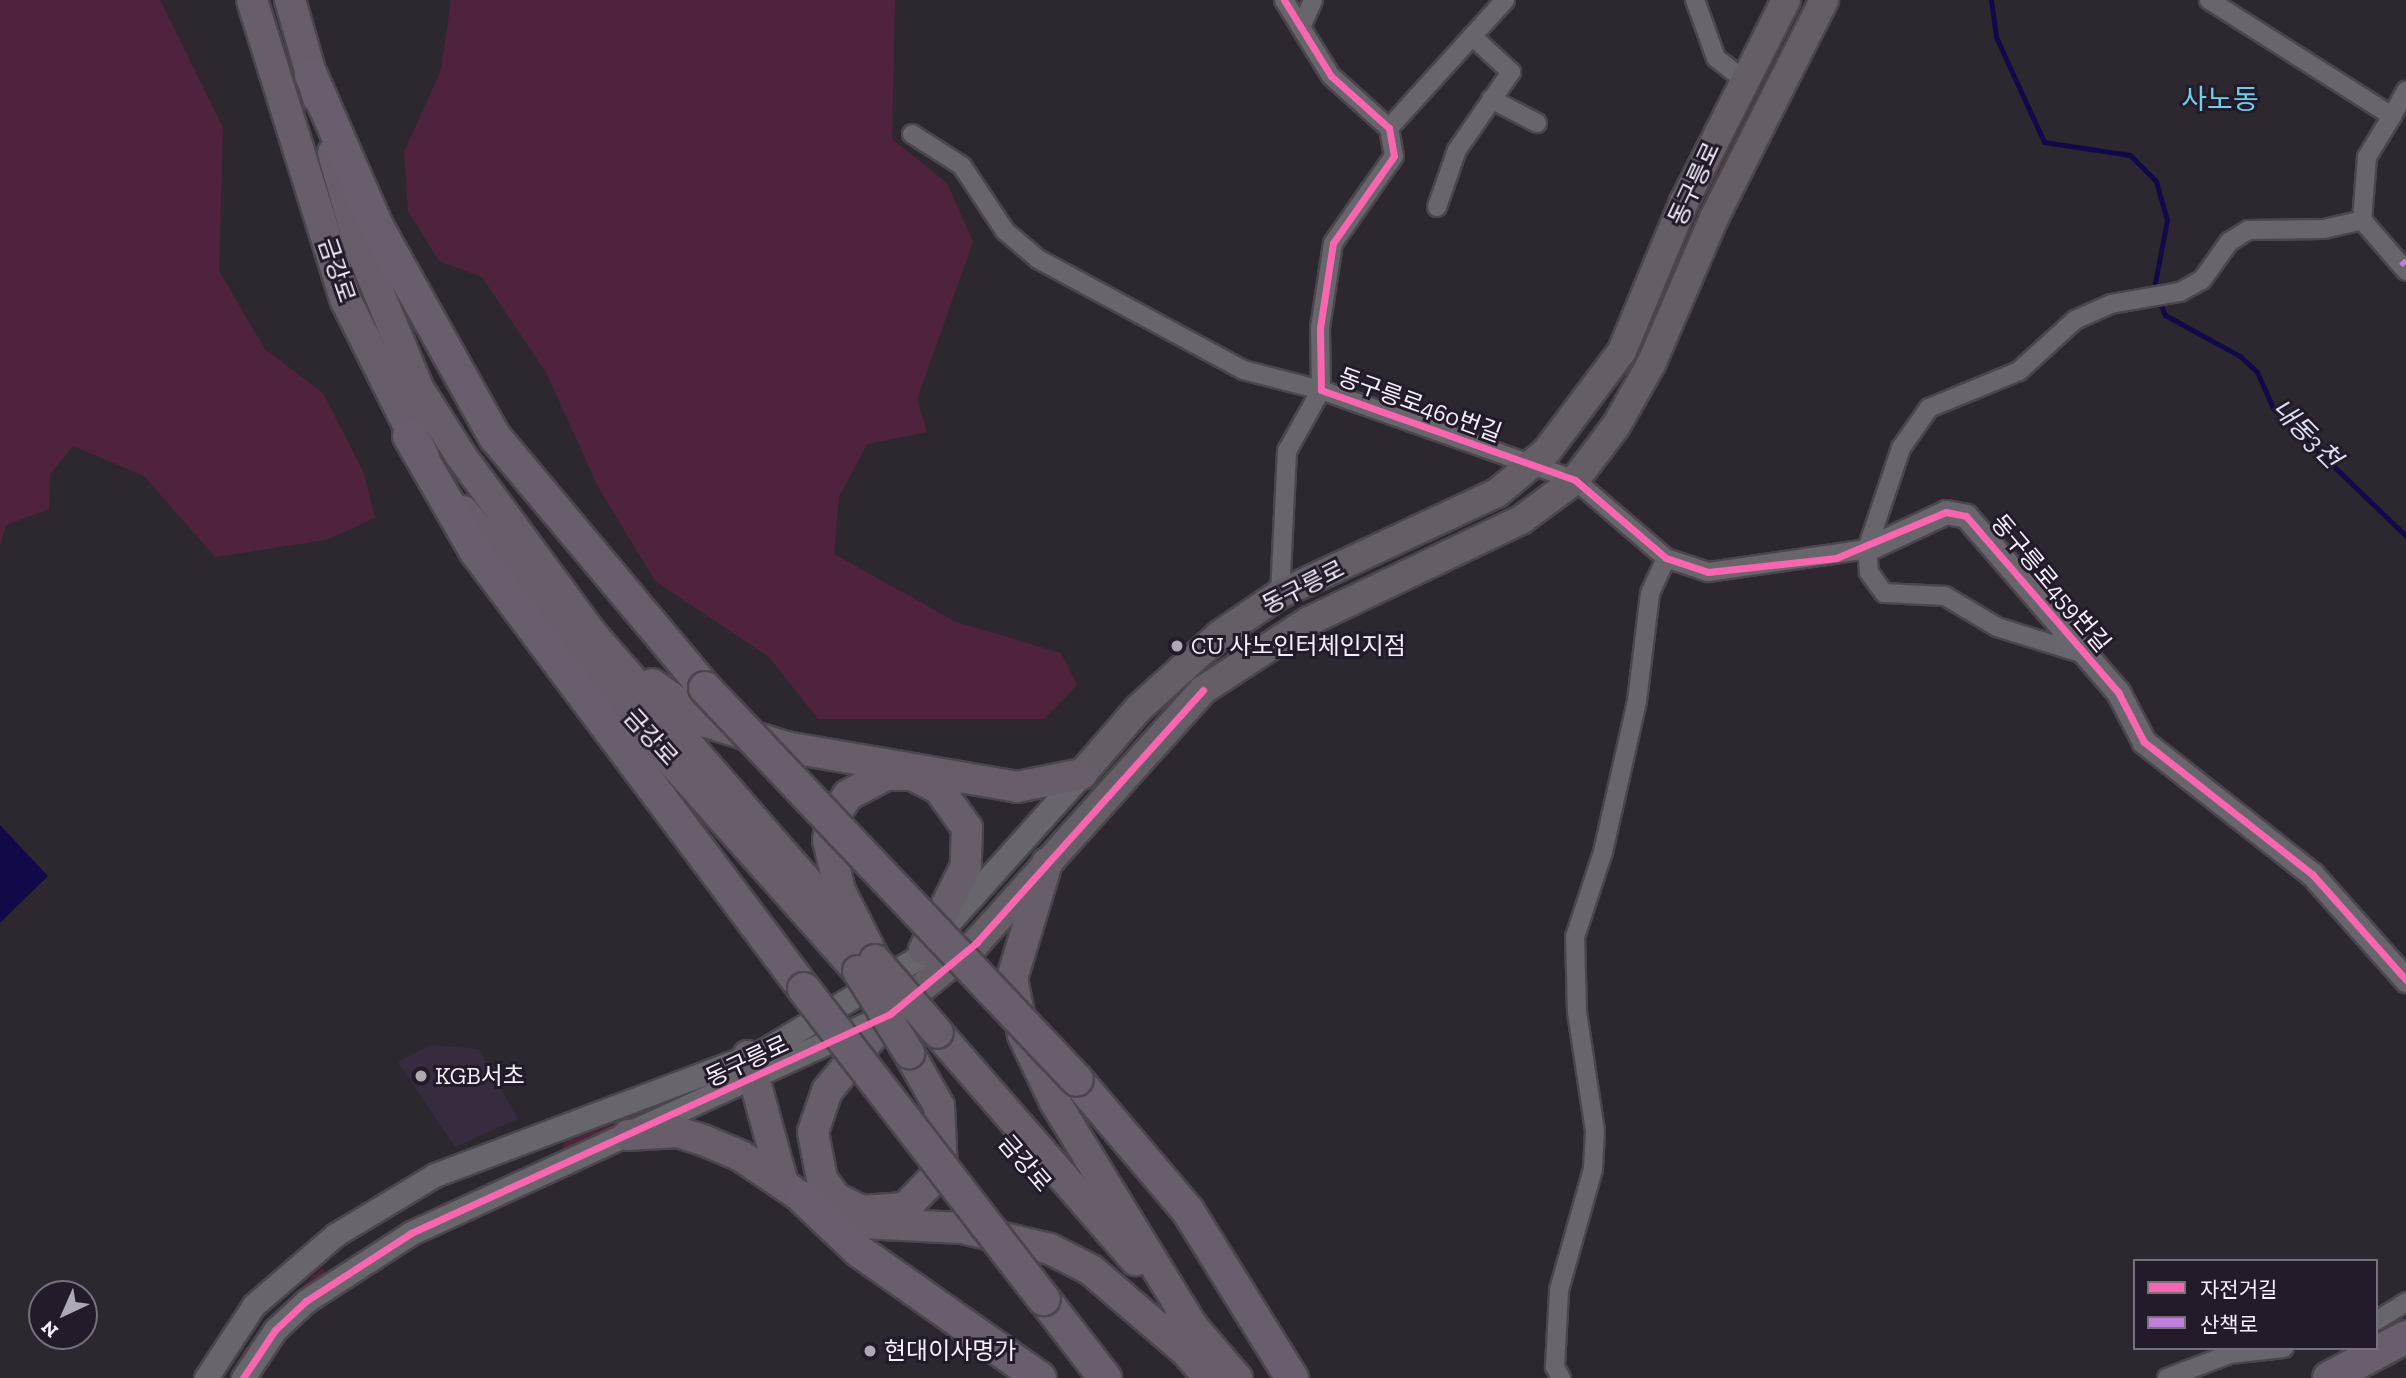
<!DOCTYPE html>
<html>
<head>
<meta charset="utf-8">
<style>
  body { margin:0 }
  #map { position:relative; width:2406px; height:1378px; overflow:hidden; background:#2d2830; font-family:"Zilla Slab","Noto Sans KR",serif }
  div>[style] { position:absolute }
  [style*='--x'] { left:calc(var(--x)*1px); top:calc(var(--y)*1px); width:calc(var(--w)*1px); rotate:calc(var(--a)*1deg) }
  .built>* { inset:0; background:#372b3f }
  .green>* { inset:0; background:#50233c }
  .water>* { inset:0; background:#120a48 }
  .stream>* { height:5px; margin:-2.5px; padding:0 2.5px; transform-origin:2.5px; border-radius:2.5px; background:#120a48 }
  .roads { filter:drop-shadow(2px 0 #4b464d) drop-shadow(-2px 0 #4b464d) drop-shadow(0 2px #4b464d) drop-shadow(0 -2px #4b464d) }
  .minor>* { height:18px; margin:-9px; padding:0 9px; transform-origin:9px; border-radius:9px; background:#69656c }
  .tertiary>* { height:23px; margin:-11.5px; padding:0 11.5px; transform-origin:11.5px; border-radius:11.5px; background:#69656c }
  .primary>* { height:28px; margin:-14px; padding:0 14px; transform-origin:14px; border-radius:14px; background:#665e67 }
  .trunk>* { height:30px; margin:-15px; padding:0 15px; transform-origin:15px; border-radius:15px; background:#685e69 }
  .motorway>* { height:32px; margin:-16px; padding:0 16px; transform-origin:16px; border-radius:16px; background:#695e6b }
  .bridges { filter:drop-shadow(2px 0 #4b464d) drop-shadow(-2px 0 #4b464d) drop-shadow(0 2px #4b464d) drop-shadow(0 -2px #4b464d) }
  .trunk-bridge>* { height:30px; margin:-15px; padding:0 15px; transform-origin:15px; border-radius:15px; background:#685e69 }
  .motorway-bridge>* { height:32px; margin:-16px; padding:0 16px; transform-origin:16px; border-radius:16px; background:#695e6b }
  .quiet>* { height:5px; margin-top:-2.5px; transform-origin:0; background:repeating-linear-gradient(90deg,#c07fdc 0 10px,transparent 0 15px) }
  .cycleway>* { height:7px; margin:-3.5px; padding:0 3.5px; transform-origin:3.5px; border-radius:3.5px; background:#f766af }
  .dots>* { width:19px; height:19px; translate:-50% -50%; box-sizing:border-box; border:4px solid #241b2a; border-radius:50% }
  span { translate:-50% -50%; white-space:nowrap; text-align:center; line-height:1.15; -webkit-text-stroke:6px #241b2a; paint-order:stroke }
  .street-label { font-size:24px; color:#f5eff9 }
  .poi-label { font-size:24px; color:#f5eff9 }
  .left { translate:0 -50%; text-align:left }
  .water-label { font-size:26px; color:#dde1f6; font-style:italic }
  .quarter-label { font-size:28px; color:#6ecfec }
  .legend { position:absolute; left:2133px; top:1259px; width:245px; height:91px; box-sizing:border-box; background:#241b2a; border:2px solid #78707d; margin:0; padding:9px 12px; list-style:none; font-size:21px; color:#f5eff9 }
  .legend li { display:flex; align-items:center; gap:14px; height:35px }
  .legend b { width:35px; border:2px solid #78707d }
  .north { position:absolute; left:28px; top:1280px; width:70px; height:70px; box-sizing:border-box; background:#241b2a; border:2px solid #78707d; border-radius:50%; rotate:224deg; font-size:19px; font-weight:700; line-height:28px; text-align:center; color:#f5eff9 }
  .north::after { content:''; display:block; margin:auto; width:24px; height:32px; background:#afa9b3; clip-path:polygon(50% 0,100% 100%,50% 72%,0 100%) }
</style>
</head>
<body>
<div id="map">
  <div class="built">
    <i style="clip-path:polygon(430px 1045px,479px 1049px,518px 1119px,455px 1147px,398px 1062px)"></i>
  </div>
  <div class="green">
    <i style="clip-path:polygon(0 0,160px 0,223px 127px,219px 271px,265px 349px,323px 393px,364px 473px,375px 518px,326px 540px,215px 557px,144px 476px,73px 446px,50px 474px,49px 509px,6px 525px,0 546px)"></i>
    <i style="clip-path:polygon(451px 0,895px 0,892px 139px,947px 183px,973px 242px,917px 399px,927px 432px,867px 444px,839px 497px,834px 554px,956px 622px,1061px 653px,1077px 685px,1044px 719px,818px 719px,769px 657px,656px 582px,598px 487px,547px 374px,482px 277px,439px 261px,408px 211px,404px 152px,441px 70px)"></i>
    <i style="clip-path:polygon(1807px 0,1816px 0,1700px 212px,1719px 161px)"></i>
    <i style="clip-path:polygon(1284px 617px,1287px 619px,969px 930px,1162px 710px,1220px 658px)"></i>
    <i style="clip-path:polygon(722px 1081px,566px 1150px,562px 1147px,565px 1142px)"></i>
    <i style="clip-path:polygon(322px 1268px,327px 1273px,239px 1357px,272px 1314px)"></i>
  </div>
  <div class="water">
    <i style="clip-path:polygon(0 825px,48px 876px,0 923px)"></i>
  </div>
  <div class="stream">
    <i style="--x:1991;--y:0;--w:37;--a:82"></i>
    <i style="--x:1996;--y:37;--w:115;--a:65.4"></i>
    <i style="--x:2044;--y:142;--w:87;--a:8.6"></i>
    <i style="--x:2130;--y:155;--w:37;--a:45"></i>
    <i style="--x:2156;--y:181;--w:41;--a:74.2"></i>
    <i style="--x:2167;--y:220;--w:69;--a:100.8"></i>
    <i style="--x:2154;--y:288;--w:29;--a:68"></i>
    <i style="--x:2165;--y:315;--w:85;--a:28.7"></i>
    <i style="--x:2240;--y:356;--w:23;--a:43"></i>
    <i style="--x:2257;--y:372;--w:39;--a:66"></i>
    <i style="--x:2273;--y:408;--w:185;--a:43.9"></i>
  </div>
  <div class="roads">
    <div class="minor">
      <i style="--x:1284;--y:0;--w:89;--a:58.3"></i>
      <i style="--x:1331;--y:76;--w:78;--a:41.9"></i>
      <i style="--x:1389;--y:128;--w:28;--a:80"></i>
      <i style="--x:1394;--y:156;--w:106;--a:125"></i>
      <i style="--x:1333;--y:243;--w:86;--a:98.7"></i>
      <i style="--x:1320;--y:328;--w:62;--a:89.1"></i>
      <i style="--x:1321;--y:390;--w:269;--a:19.5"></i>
      <i style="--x:1575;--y:480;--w:120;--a:40.6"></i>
      <i style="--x:1666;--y:558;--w:44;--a:18.4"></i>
      <i style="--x:1708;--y:572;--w:161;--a:-8.2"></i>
      <i style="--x:1695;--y:0;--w:62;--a:70.1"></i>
      <i style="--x:1716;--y:58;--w:34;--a:38"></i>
      <i style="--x:2209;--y:0;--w:217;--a:32.4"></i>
      <i style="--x:2392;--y:116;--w:48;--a:121.4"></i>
      <i style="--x:2367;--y:157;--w:63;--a:94.5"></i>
      <i style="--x:2362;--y:220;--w:67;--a:49.2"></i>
      <i style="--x:1302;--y:25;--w:27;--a:-66"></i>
      <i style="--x:1491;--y:99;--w:52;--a:27.6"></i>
      <i style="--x:2392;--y:116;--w:29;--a:-61"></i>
      <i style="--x:1389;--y:128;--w:173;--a:-47.8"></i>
      <i style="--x:912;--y:134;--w:59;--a:32.6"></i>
      <i style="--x:962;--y:166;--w:78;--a:56.5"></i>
      <i style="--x:1005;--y:231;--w:43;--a:40.3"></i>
      <i style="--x:1038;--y:259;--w:233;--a:28.4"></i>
      <i style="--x:1243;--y:370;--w:81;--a:14.4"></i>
      <i style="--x:1321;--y:390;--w:70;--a:119.1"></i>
      <i style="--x:1287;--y:451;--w:143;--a:92.8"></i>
      <i style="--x:1437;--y:207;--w:60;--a:-70.7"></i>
      <i style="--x:1457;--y:150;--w:95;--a:-55.3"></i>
      <i style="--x:1511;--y:72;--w:53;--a:-137.3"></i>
      <i style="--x:2087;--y:655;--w:94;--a:-162.7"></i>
      <i style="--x:1997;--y:627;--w:61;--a:-149.2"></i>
      <i style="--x:1945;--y:596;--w:61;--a:-177.2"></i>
      <i style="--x:1884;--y:593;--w:26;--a:-126"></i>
      <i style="--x:1869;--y:572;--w:23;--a:-95"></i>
      <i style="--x:1867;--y:549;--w:107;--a:-71.4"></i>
      <i style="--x:1901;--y:448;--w:49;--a:-55"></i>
      <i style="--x:1929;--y:408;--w:97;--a:-22.3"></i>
      <i style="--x:2019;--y:371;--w:76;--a:-42.3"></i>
      <i style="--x:2075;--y:320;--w:39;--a:-24"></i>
      <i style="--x:2111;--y:304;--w:70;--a:-9.9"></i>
      <i style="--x:2180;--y:292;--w:25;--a:-29"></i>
      <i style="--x:2202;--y:280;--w:47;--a:-54.6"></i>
      <i style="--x:2229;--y:242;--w:22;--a:-32"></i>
      <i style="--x:2248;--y:230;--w:76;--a:-0.8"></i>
      <i style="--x:2324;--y:229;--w:39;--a:-13"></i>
      <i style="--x:2376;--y:1321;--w:36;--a:-32"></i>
      <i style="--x:1561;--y:1378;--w:13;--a:-119"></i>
      <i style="--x:1555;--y:1367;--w:77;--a:-87"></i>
      <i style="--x:1559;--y:1290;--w:126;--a:-74.3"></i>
      <i style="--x:1593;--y:1169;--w:38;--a:-87"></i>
      <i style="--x:1595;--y:1131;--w:120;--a:-98.6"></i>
      <i style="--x:1577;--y:1012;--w:75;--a:-91.5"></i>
      <i style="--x:1575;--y:937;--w:89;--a:-71.8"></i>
      <i style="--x:1603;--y:852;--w:155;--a:-77.3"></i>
      <i style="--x:1637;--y:701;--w:109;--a:-83.1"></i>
      <i style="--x:1650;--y:593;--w:38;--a:-65"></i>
      <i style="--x:2167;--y:1378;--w:67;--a:-20.9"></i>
      <i style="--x:2230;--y:1354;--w:54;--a:-6.3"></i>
    </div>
    <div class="tertiary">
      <i style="--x:1867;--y:549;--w:87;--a:-25.1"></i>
      <i style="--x:1946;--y:512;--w:20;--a:11"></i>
      <i style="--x:1966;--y:516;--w:233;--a:49.2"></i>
      <i style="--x:2118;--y:692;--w:56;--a:62.5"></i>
      <i style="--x:2144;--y:742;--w:214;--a:38.2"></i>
      <i style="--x:2312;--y:874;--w:142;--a:48.4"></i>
      <i style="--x:206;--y:1378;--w:87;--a:-56.7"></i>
      <i style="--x:254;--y:1305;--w:107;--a:-40.8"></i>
      <i style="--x:335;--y:1235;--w:117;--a:-31"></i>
      <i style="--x:435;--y:1175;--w:353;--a:-20.7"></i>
      <i style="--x:765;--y:1050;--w:176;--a:-31.1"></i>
      <i style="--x:916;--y:959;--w:249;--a:-48.1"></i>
      <i style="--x:243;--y:1378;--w:58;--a:-56.3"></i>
      <i style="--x:275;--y:1330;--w:42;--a:-43.1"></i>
      <i style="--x:306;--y:1301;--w:125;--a:-32.9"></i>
      <i style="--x:411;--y:1233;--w:524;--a:-24.61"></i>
    </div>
    <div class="primary">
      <i style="--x:1082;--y:774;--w:87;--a:-49.2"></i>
      <i style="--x:1139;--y:708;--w:110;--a:-42.1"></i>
      <i style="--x:1221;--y:634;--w:71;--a:-34.1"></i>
      <i style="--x:1280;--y:594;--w:239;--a:-25"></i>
      <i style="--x:1497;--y:493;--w:65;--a:-40"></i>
      <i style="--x:1547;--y:451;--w:125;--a:-53.1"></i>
      <i style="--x:1622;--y:351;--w:161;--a:-67.4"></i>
      <i style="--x:1684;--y:202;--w:226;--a:-63.2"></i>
      <i style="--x:892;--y:1012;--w:109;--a:-39.4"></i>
      <i style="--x:976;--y:943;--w:340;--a:-48.1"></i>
      <i style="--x:1203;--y:690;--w:126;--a:-33.1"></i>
      <i style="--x:1309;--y:621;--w:235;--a:-25.5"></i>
      <i style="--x:1521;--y:520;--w:67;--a:-36.5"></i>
      <i style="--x:1575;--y:480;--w:68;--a:-52.8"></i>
      <i style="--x:1616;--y:426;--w:73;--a:-60.6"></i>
      <i style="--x:1652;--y:362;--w:157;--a:-66.7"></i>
      <i style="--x:1714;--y:218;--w:244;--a:-63.2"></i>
    </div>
    <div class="trunk">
      <i style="--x:252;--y:0;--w:315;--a:72.7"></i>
      <i style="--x:346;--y:301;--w:174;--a:63.4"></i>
      <i style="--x:290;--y:0;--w:102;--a:74.1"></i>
      <i style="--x:333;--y:153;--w:98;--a:74"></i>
      <i style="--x:360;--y:247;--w:152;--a:67.6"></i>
      <i style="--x:418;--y:388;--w:80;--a:57.7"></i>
      <i style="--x:461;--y:456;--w:220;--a:53.7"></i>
      <i style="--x:591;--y:633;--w:393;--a:49"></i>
      <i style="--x:463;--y:511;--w:249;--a:50.7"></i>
      <i style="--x:621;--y:704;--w:357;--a:48.4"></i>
      <i style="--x:652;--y:684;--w:66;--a:35.1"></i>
      <i style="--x:706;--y:722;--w:84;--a:17.4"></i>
      <i style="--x:786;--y:747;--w:234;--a:9.8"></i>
      <i style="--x:1017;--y:787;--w:66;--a:-11.3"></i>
      <i style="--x:1047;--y:863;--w:120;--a:106.9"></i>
      <i style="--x:1012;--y:978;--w:58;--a:79.1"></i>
      <i style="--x:1023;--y:1035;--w:74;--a:64.5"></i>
      <i style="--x:1055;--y:1102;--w:264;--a:58.5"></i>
      <i style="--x:875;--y:960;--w:77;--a:-116.9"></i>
      <i style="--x:840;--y:891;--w:52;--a:-103.2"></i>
      <i style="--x:828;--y:840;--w:21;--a:-79"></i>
      <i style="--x:832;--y:819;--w:29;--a:-56"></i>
      <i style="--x:848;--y:795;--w:43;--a:-27.8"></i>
      <i style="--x:886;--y:775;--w:26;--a:0"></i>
      <i style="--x:912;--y:775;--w:30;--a:27"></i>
      <i style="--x:939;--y:789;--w:48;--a:54.3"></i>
      <i style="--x:967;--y:828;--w:38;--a:92"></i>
      <i style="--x:966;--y:866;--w:94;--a:116.6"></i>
      <i style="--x:890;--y:1014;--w:99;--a:129.3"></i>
      <i style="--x:827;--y:1091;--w:43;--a:108.9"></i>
      <i style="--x:813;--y:1132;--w:48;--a:79.2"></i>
      <i style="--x:822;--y:1179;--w:24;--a:54"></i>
      <i style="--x:836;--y:1198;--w:28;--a:27"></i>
      <i style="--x:861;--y:1211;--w:44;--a:-3.9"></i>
      <i style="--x:905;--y:1208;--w:53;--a:-45.8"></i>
      <i style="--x:942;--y:1170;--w:64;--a:-92.7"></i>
      <i style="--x:939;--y:1106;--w:61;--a:-119.5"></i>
      <i style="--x:938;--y:1033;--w:301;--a:49"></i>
      <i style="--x:748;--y:1056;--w:129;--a:74.7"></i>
      <i style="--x:628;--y:1135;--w:49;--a:-3.5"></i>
      <i style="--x:677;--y:1132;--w:27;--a:17"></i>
      <i style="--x:703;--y:1140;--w:41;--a:22.8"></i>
      <i style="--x:741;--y:1156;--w:75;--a:34.1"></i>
      <i style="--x:803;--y:1198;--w:65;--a:22.6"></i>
      <i style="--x:863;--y:1223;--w:99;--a:2.9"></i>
      <i style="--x:962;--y:1228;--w:90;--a:13.4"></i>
      <i style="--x:1050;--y:1249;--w:46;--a:27.1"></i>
      <i style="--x:1091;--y:1270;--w:129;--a:40.6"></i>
      <i style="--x:1181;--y:1313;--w:86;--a:49.3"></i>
      <i style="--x:1177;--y:1341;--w:49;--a:49.1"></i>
    </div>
    <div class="motorway">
      <i style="--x:311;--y:75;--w:167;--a:66.4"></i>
      <i style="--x:378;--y:228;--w:240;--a:60.8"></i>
      <i style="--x:495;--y:437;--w:327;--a:50.1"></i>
      <i style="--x:409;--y:436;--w:134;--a:60"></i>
      <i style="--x:476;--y:552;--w:546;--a:53.11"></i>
      <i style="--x:1077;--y:1080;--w:172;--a:49.7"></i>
      <i style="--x:1188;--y:1211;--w:197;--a:58.1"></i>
      <i style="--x:803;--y:1198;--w:77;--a:43.4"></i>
      <i style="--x:859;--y:1251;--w:221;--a:35.1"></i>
      <i style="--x:1044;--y:1299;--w:100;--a:52.3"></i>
      <i style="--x:2329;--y:1378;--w:87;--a:-28"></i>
    </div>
  </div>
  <div class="bridges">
    <div class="trunk-bridge">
      <i style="--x:875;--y:960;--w:96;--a:49.2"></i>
      <i style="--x:858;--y:971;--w:97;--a:58.1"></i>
    </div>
    <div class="motorway-bridge">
      <i style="--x:705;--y:688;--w:540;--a:46.5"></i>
      <i style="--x:804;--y:989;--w:392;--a:52.3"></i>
    </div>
  </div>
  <div class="quiet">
    <i style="--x:2401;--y:265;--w:7;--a:-45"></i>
  </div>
  <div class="cycleway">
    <i style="--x:1284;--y:0;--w:89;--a:58.3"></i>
    <i style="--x:1331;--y:76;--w:78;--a:41.9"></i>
    <i style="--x:1389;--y:128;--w:28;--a:80"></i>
    <i style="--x:1394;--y:156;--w:106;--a:125"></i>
    <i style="--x:1333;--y:243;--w:86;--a:98.7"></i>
    <i style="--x:1320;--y:328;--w:62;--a:89.1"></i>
    <i style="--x:1321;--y:390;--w:269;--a:19.5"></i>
    <i style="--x:1575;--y:480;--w:120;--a:40.6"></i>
    <i style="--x:1666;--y:558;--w:44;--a:18.4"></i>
    <i style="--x:1708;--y:572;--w:129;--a:-6.2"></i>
    <i style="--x:1836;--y:558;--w:119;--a:-22.7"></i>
    <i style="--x:1946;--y:512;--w:20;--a:11"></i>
    <i style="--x:1966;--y:516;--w:233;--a:49.2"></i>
    <i style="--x:2118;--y:692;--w:56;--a:62.5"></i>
    <i style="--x:2144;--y:742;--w:214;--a:38.2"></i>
    <i style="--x:2312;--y:874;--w:142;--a:48.4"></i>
    <i style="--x:243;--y:1378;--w:58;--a:-56.3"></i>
    <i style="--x:275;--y:1330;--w:42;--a:-43.1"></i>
    <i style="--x:306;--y:1301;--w:125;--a:-32.9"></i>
    <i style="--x:411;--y:1233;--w:527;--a:-24.57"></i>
    <i style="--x:890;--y:1014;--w:112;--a:-39.5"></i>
    <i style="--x:976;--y:943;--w:340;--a:-48.1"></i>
  </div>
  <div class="dots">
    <i style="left:1177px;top:646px;background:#afa9b3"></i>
    <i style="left:421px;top:1076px;background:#afa9b3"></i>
    <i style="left:870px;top:1351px;background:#afa9b3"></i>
  </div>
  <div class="street-label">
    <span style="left:1694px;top:184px;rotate:-65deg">동구릉로</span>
    <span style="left:337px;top:270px;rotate:71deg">금강로</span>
    <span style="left:1420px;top:405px;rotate:20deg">동구릉로460번길</span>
    <span style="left:2051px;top:583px;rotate:50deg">동구릉로459번길</span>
    <span style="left:1303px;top:587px;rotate:-27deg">동구릉로</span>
    <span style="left:651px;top:737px;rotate:48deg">금강로</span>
    <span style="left:747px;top:1061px;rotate:-25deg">동구릉로</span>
    <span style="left:1025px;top:1163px;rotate:49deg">금강로</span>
  </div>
  <div class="poi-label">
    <span class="left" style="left:1191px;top:646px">CU 사노인터체인지점</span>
    <span class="left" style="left:435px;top:1076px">KGB서초</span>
    <span class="left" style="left:884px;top:1351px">현대이사명가</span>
  </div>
  <div class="water-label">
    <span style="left:2306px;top:434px;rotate:45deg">내동3천</span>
  </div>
  <div class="quarter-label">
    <span style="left:2220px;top:100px">사노동</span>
  </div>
  <ul class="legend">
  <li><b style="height:9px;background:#f766af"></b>자전거길</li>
  <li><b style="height:9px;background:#c07fdc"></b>산책로</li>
  </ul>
  <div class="north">N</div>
</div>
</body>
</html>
